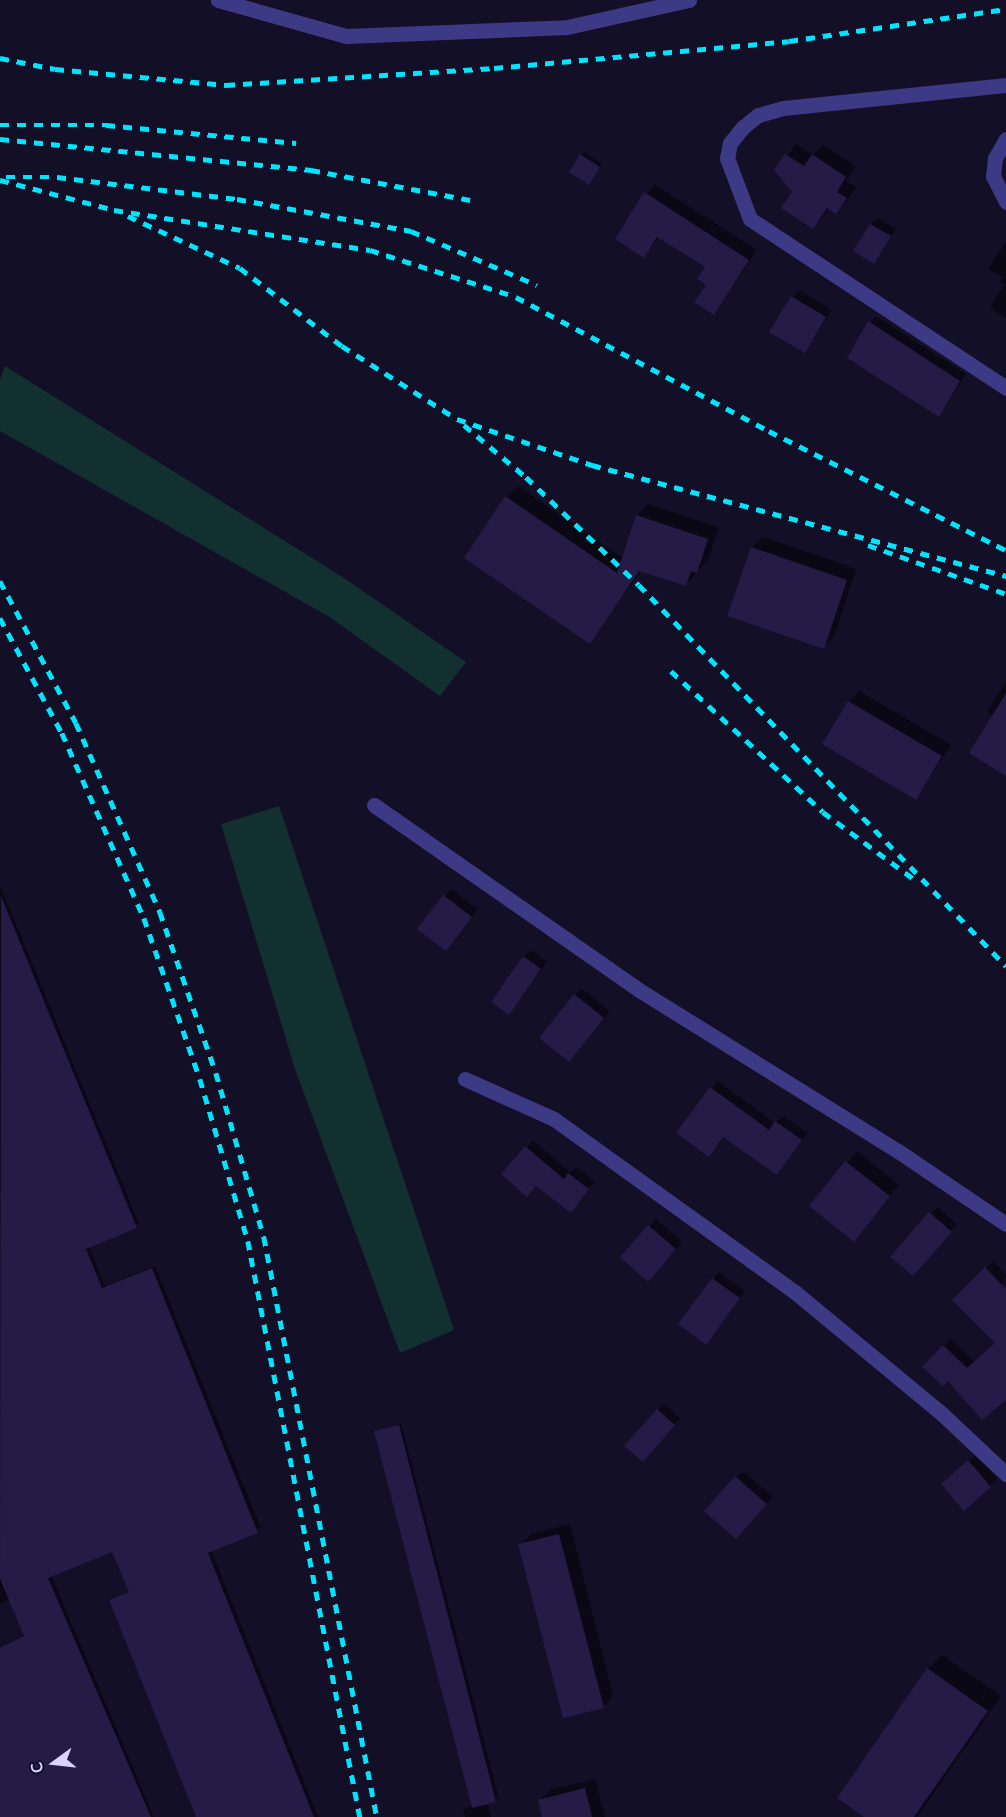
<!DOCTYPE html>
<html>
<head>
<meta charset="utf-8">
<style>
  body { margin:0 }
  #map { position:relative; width:1006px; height:1817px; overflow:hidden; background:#130f26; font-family:Mulish,sans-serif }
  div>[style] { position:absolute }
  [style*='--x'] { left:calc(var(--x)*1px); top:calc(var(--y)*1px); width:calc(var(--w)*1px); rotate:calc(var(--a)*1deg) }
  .green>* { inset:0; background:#12302f }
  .shadow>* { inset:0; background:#0007 }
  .building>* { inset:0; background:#241b47 }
  .street>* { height:15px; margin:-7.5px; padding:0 7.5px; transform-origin:7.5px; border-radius:7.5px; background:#3d3a85 }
  .rail>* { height:4.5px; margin-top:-2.25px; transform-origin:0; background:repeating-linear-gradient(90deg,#00e5ff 0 9px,transparent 0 17px) }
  span { translate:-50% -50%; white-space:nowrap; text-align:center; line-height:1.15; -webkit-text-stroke:4.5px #130f26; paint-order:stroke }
  .north { position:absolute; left:24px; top:1733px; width:60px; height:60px; -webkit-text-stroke:4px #130f26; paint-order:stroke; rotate:255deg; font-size:16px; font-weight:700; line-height:24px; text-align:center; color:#d9d4ff }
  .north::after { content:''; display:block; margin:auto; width:21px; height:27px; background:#d9d4ff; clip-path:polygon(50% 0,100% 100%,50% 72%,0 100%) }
</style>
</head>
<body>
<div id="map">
  <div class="green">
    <i style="clip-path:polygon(5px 366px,344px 578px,466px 662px,440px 696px,328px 616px,0 431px,0 380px)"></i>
    <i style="clip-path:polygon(279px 806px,454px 1330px,400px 1353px,295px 1069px,221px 824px)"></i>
  </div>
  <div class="shadow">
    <i style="clip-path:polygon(796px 144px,813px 155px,823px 145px,856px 166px,846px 181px,856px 187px,846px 202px,836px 212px,829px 208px,813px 227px,793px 192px,776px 170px)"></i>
    <i style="clip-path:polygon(584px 152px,602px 164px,592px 180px,581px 155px)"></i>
    <i style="clip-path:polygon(654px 184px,757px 250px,714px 314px,707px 267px,659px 237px,644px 256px,617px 238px)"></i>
    <i style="clip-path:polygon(878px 218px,896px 229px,874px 262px,871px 224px)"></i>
    <i style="clip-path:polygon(1006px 241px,1006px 318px,990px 308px,1004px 285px,999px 282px,1002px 277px,988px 269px)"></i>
    <i style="clip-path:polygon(799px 290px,832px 310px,805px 351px,771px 332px)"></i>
    <i style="clip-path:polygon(876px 316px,966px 374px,939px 416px,870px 322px)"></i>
    <i style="clip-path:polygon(518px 486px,623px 558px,637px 516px,648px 504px,719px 527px,708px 560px,685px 585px,642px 570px,589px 642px,506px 497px)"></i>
    <i style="clip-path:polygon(763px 537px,856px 569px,834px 637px,823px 647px,752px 548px)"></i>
    <i style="clip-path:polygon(1006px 682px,1006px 774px,993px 716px,987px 712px)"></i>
    <i style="clip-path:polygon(859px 691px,951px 745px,916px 798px,849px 702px)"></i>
    <i style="clip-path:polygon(0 885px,139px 1224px,89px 1246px,105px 1286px,155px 1266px,261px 1528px,211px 1550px,318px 1817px,198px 1817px,111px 1601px,130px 1591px,113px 1550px,51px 1575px,154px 1817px,0 1817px,0 1646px,25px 1635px,10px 1600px,0 1604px)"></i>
    <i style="clip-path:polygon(451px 889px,478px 909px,446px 949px,419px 929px)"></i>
    <i style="clip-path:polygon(531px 950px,547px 962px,509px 1013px,524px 957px)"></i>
    <i style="clip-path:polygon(581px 988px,610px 1011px,576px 1053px,575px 995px)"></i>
    <i style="clip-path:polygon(718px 1081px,775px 1123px,783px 1116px,808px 1133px,777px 1173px,724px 1136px,709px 1155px,679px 1132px)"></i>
    <i style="clip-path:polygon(533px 1140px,571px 1173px,576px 1167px,595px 1181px,571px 1211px,536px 1185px,503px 1174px)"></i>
    <i style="clip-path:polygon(857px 1151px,899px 1185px,854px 1240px,812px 1206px)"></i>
    <i style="clip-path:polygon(937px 1207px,957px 1224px,919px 1268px,892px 1257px)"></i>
    <i style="clip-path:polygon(656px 1219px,682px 1242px,655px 1273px,622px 1257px)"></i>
    <i style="clip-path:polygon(993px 1261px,1006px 1275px,1002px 1289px,1006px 1294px,1006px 1398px,924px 1367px,951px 1339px,975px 1362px,997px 1343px,954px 1300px)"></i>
    <i style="clip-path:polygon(719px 1272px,745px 1291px,706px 1343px,713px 1279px)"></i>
    <i style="clip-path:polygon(664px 1404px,680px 1418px,649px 1453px,658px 1410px)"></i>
    <i style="clip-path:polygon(401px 1423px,499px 1798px,487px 1803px,491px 1817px,465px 1817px,463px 1810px,472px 1805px,376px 1432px)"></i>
    <i style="clip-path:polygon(976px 1455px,997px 1479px,964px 1509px,950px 1477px)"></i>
    <i style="clip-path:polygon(743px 1471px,773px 1497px,743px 1530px,736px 1477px)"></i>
    <i style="clip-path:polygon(570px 1524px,613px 1696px,603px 1707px,520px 1545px,531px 1534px)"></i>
    <i style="clip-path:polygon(942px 1655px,1001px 1696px,917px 1817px,867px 1817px,928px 1669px)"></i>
    <i style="clip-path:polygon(595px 1779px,605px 1817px,544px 1817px,539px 1801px,550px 1790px)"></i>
  </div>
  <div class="building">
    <i style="clip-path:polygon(580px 154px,600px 167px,589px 185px,569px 172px)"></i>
    <i style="clip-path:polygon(785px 154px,804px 166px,812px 154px,846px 177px,837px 192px,847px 198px,836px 214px,827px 208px,813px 229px,781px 208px,792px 192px,774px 170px)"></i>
    <i style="clip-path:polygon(644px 192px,749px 260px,714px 315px,694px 302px,706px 285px,697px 279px,705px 267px,657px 237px,644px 258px,615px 239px)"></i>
    <i style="clip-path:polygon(870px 224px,891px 236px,874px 264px,853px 251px)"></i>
    <i style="clip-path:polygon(791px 296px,826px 317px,805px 353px,769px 332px)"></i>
    <i style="clip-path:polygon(868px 321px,960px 381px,939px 417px,847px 358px)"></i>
    <i style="clip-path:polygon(505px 496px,617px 573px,636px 515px,708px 539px,697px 573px,691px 571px,686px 586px,639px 571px,590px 644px,464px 558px)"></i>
    <i style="clip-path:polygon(751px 547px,847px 580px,824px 649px,727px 616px)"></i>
    <i style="clip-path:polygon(1006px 693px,1006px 776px,969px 753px)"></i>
    <i style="clip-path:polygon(848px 701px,942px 756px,916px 800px,822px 744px)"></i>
    <i style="clip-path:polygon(443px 895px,472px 917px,446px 951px,417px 929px)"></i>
    <i style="clip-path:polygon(1px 896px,137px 1228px,86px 1249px,102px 1288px,152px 1268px,258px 1533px,208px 1553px,314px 1817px,196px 1817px,109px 1600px,129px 1592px,112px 1552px,48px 1578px,151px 1817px,0 1817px,0 1647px,24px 1636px,0 1579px)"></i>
    <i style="clip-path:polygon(523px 956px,541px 969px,509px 1015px,491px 1002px)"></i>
    <i style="clip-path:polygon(574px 994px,604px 1018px,569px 1062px,539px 1038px)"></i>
    <i style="clip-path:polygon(710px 1087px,769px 1130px,775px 1121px,802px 1140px,777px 1175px,723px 1137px,709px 1157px,676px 1133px)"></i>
    <i style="clip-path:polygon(525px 1146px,564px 1179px,568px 1173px,589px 1189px,571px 1213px,536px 1186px,527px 1197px,501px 1174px)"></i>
    <i style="clip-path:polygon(845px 1161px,890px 1196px,854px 1242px,809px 1206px)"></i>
    <i style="clip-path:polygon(929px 1212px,952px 1232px,913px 1276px,890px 1257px)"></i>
    <i style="clip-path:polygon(648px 1225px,676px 1249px,648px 1282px,620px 1257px)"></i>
    <i style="clip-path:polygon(985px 1267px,1006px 1289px,1006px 1400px,982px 1420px,948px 1381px,943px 1386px,922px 1367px,943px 1345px,967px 1368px,995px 1343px,952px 1300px)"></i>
    <i style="clip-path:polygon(712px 1278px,740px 1298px,706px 1345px,678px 1324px)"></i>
    <i style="clip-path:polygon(657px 1409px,675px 1425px,643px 1462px,624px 1446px)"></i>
    <i style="clip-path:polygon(399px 1425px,496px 1802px,472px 1808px,374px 1431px)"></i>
    <i style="clip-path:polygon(968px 1460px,991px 1487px,964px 1511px,941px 1484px)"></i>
    <i style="clip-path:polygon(735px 1476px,767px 1504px,736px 1539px,704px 1511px)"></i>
    <i style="clip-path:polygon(559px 1534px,604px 1708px,563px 1718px,518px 1544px)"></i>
    <i style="clip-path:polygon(927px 1668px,988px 1711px,914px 1817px,864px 1817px,837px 1798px)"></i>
    <i style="clip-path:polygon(585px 1788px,592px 1817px,542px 1817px,538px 1800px)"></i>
  </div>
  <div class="street">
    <i style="--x:218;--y:0;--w:133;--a:15.7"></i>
    <i style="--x:346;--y:36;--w:221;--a:-2.3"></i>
    <i style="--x:567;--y:27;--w:125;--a:-12.5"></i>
    <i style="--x:1006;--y:85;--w:224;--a:174.1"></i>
    <i style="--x:783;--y:108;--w:26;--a:164"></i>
    <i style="--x:758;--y:115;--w:19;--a:141"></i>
    <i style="--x:743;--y:127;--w:21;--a:129"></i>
    <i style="--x:730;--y:143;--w:15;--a:101"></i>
    <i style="--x:727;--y:158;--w:65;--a:69.3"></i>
    <i style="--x:750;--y:219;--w:307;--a:33.4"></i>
    <i style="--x:1006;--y:139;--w:22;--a:120"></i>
    <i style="--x:995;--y:158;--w:18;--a:96"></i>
    <i style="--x:993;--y:176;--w:29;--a:63"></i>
    <i style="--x:374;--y:805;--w:323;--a:34.9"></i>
    <i style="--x:639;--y:990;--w:305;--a:31.9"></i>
    <i style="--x:898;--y:1151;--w:130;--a:34.1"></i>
    <i style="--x:465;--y:1079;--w:98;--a:24.2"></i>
    <i style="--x:554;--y:1119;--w:298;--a:35.7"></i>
    <i style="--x:796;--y:1293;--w:187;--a:39.6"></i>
    <i style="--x:940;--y:1412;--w:91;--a:43.2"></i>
  </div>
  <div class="rail">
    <i style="--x:0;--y:58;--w:56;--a:11.3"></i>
    <i style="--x:55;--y:69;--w:172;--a:5.3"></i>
    <i style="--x:226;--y:85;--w:269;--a:-3.6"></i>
    <i style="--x:494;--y:68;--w:296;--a:-5.2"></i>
    <i style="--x:789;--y:41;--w:219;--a:-8.4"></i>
    <i style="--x:0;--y:125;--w:106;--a:0"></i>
    <i style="--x:106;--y:125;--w:191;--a:5.4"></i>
    <i style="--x:0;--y:139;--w:313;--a:5.7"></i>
    <i style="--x:311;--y:170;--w:162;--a:10.7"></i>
    <i style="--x:6;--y:177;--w:51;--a:0"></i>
    <i style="--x:57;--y:177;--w:181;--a:7"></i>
    <i style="--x:237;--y:199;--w:177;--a:10.4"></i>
    <i style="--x:411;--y:231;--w:137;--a:23.2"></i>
    <i style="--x:0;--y:180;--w:118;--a:14.7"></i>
    <i style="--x:114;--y:210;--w:259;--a:8.9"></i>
    <i style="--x:370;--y:250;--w:153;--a:17.8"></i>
    <i style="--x:516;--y:297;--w:286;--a:27.9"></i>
    <i style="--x:769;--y:431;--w:265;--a:26.7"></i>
    <i style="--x:128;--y:216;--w:123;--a:24.9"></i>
    <i style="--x:240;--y:268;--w:128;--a:37.4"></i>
    <i style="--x:342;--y:346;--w:136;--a:32.4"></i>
    <i style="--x:457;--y:419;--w:143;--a:18.8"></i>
    <i style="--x:592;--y:465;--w:429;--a:15"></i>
    <i style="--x:464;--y:425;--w:81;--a:40"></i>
    <i style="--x:526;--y:477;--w:156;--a:43.7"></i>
    <i style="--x:639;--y:585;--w:529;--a:46.07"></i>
    <i style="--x:868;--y:545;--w:146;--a:19.5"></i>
    <i style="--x:0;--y:581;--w:161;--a:61.8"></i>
    <i style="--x:76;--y:723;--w:207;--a:66"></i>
    <i style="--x:160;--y:912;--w:170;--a:70.8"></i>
    <i style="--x:216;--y:1073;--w:171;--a:73.7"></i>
    <i style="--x:264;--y:1237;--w:591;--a:78.98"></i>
    <i style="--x:0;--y:618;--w:131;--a:61.7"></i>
    <i style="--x:62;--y:733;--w:202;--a:66.1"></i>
    <i style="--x:144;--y:918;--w:170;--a:70.8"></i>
    <i style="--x:200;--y:1079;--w:169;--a:73.5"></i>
    <i style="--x:248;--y:1241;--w:587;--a:79"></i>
    <i style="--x:671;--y:671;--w:207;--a:42.8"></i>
    <i style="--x:823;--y:812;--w:118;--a:36.4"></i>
  </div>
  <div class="north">С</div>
</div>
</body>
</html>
